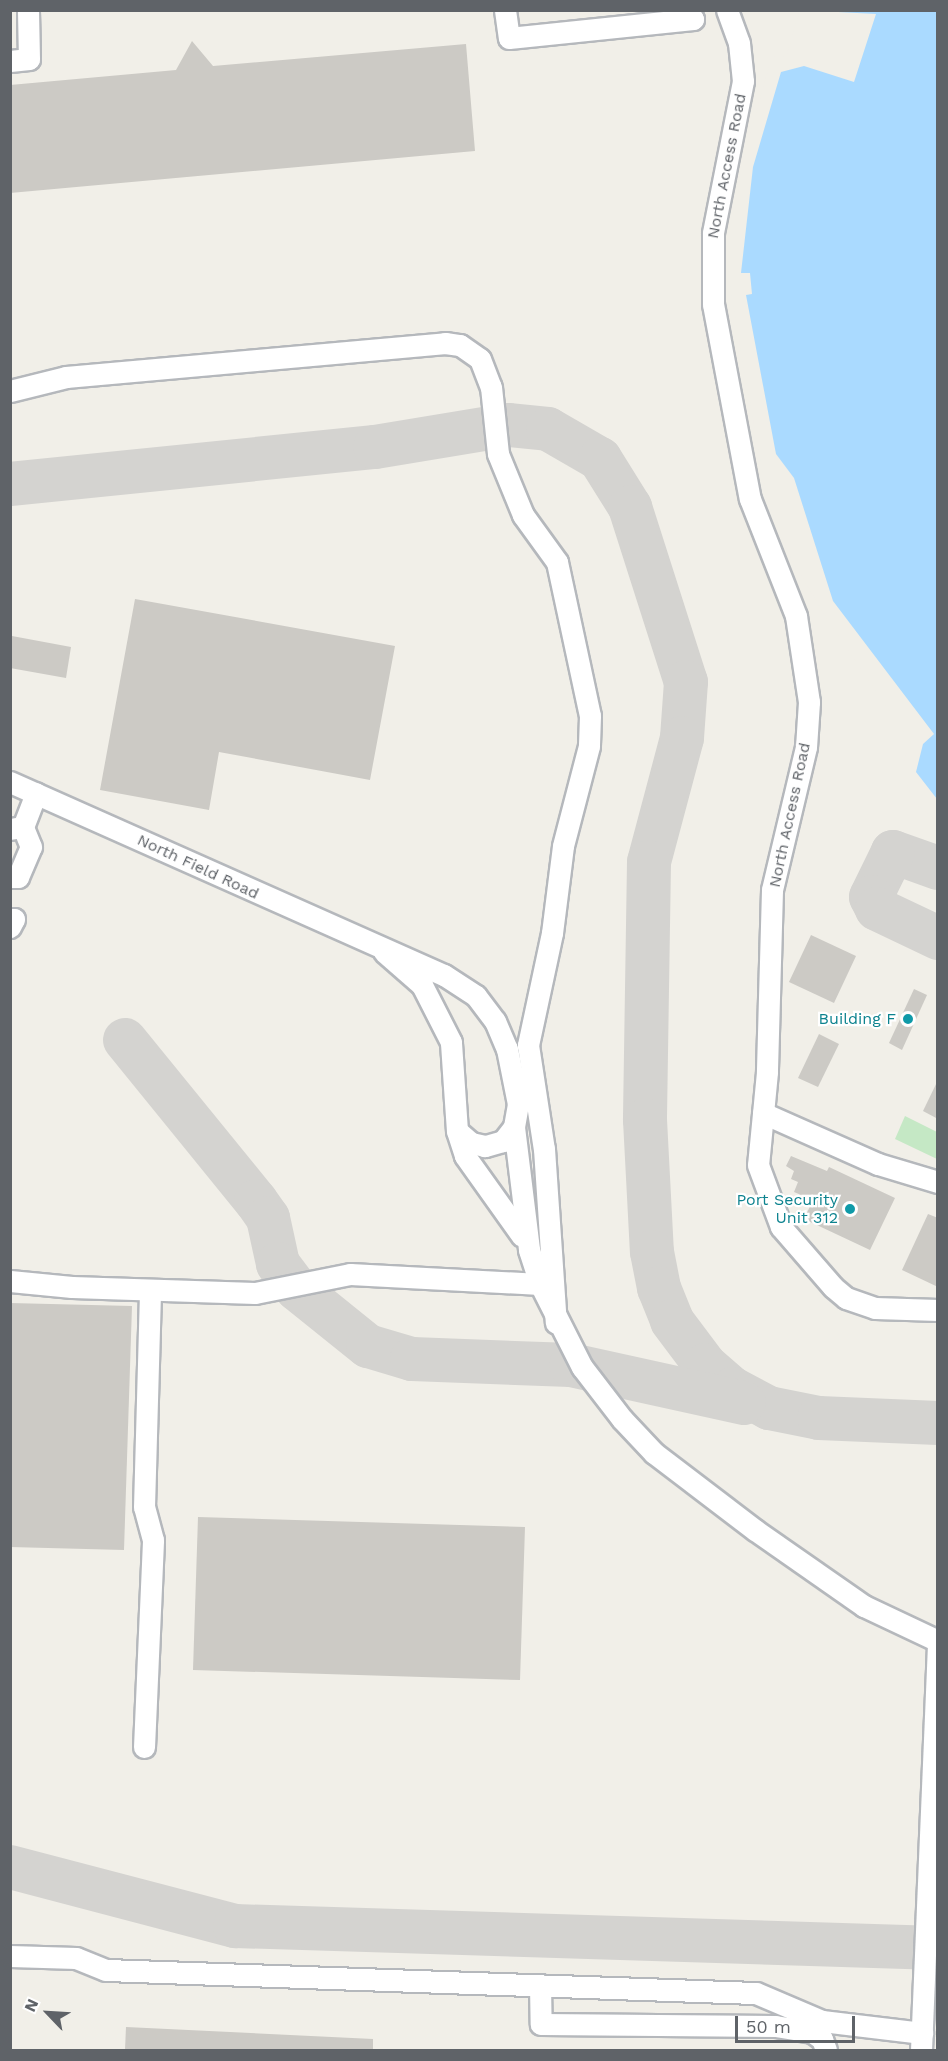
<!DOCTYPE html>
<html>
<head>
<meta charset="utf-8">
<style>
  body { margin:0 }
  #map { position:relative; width:948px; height:2061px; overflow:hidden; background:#f1efe8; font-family:"Work Sans",sans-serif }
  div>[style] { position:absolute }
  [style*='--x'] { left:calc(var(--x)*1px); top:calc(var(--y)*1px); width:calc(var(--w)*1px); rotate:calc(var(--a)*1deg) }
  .green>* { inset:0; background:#c5e8c5 }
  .water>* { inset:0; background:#aadaff }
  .pier>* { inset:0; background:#f1efe8 }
  .taxiway>* { height:44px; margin:-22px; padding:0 22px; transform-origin:22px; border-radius:22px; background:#d4d3d0 }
  .building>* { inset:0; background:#cccac5 }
  .roads { filter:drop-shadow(2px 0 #b5b8bc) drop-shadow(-2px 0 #b5b8bc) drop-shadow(0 2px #b5b8bc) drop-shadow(0 -2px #b5b8bc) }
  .minor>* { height:21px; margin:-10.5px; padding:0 10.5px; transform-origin:10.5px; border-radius:10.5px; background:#fff }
  .dots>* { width:16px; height:16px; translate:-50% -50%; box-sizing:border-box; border:3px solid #fff; border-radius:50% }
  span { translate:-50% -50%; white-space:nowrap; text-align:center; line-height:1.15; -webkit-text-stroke:4.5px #fff; paint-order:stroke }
  .street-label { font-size:16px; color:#5f6368 }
  .culture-label { font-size:16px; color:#0d838f }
  .right { translate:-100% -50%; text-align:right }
  .frame { position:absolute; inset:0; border:12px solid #5f6368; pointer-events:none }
  .north { position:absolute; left:18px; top:1983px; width:60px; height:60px; -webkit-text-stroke:4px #fff; paint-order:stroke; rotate:295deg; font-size:16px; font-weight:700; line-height:24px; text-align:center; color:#5f6368 }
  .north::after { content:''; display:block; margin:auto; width:21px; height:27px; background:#5f6368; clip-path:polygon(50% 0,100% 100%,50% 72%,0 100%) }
  .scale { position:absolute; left:735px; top:2016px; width:120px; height:27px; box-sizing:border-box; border:3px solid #5f6368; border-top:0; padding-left:8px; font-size:18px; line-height:21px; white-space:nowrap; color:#5f6368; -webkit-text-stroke:4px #fff; paint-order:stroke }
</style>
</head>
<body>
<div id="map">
  <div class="green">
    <i style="clip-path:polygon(905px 1116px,937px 1132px,937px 1159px,895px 1139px)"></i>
  </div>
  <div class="water">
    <i style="clip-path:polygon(804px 11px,937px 11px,937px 818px,905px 773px,918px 748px,785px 541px,729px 243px,775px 57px,787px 61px)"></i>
  </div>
  <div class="pier">
    <i style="clip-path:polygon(800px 10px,876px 14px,854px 82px,804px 66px,781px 72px,753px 167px,741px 273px,750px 273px,752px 294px,746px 295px,776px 454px,794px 478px,833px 601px,934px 734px,923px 744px,916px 772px,937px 799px,938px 821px,915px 804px,902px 774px,906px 754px,914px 747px,827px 619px,782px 543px,766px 493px,731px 294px,726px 243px,732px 198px,772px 56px,786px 57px)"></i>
  </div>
  <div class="taxiway">
    <i style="--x:10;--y:484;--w:367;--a:-5.8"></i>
    <i style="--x:375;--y:447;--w:135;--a:-9.4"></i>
    <i style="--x:508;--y:425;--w:40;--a:5.7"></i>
    <i style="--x:548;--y:429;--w:60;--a:30"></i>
    <i style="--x:600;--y:459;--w:57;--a:58"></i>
    <i style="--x:630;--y:507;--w:184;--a:72.3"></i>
    <i style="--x:686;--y:682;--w:56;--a:94.1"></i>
    <i style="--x:682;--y:738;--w:128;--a:104.9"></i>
    <i style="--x:649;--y:862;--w:258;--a:90.9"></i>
    <i style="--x:645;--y:1120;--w:132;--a:87"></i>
    <i style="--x:652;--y:1252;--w:37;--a:79"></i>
    <i style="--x:659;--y:1288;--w:35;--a:68"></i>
    <i style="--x:672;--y:1321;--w:55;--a:53.1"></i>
    <i style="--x:705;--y:1365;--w:37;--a:41"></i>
    <i style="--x:733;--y:1389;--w:41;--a:27.8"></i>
    <i style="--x:769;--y:1408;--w:51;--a:11.3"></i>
    <i style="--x:819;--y:1418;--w:119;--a:2.4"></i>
    <i style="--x:938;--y:868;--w:48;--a:-160.4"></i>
    <i style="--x:893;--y:852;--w:50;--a:116.1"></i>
    <i style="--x:871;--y:897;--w:13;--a:63"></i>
    <i style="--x:877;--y:909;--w:68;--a:25.4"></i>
    <i style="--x:125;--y:1040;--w:208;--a:50.9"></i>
    <i style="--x:256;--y:1201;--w:21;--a:55"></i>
    <i style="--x:268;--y:1218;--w:47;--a:77.7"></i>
    <i style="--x:278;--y:1264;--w:31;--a:53"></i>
    <i style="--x:297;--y:1289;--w:91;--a:38.8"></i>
    <i style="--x:368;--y:1346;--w:46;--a:16.5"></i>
    <i style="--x:412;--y:1359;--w:159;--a:2.2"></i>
    <i style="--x:571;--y:1365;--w:177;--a:12.4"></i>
    <i style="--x:10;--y:1867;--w:233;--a:14.7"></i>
    <i style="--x:235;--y:1926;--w:703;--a:1.79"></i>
  </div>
  <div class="building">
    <i style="clip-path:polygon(192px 41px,213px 66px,466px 44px,475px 151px,10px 193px,10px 85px,176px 70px)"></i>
    <i style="clip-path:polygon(135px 599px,395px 646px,370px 780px,219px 752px,209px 810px,100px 790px)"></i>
    <i style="clip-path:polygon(12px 636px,71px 647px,66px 678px,10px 668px)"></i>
    <i style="clip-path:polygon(811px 935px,856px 956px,834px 1003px,789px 982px)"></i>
    <i style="clip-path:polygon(914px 989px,927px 995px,902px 1050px,889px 1043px)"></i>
    <i style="clip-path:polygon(819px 1034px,839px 1044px,818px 1087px,798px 1078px)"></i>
    <i style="clip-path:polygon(938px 1080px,938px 1119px,923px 1111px)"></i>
    <i style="clip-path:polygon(791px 1156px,827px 1171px,829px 1167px,895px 1198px,870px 1250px,804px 1219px,813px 1200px,794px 1192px,798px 1182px,791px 1179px,794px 1171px,786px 1166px)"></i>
    <i style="clip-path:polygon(928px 1214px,938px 1218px,938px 1287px,902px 1270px)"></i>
    <i style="clip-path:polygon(10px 1303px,132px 1306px,124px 1550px,10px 1547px)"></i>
    <i style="clip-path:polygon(198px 1517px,525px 1527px,520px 1680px,193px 1670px)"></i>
    <i style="clip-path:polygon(126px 2027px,373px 2039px,373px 2050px,125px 2050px)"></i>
  </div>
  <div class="roads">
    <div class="minor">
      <i style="--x:505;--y:10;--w:28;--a:82"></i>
      <i style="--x:509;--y:38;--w:185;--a:-5.9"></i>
      <i style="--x:693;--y:19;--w:11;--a:-128"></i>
      <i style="--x:727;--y:10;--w:35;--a:70"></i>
      <i style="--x:739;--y:43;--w:38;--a:84"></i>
      <i style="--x:743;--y:81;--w:155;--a:101.2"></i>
      <i style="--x:713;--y:233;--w:71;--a:90"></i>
      <i style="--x:713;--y:304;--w:198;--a:79.3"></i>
      <i style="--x:750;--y:499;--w:126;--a:68.5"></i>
      <i style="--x:796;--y:616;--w:87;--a:81.4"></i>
      <i style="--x:809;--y:702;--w:45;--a:93.8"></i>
      <i style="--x:806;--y:747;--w:147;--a:103.4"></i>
      <i style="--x:772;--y:890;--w:182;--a:91.6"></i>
      <i style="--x:767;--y:1072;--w:93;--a:95.5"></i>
      <i style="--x:758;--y:1165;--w:66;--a:69.6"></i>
      <i style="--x:781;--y:1227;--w:79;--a:49.1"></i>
      <i style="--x:833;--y:1287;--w:17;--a:40"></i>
      <i style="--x:846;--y:1298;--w:31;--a:19"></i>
      <i style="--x:875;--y:1308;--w:63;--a:1.8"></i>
      <i style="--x:10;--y:61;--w:19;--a:-6"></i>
      <i style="--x:29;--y:59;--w:49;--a:-91.2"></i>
      <i style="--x:10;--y:391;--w:58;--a:-14"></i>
      <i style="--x:66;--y:377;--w:381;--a:-5.1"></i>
      <i style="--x:445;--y:343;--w:15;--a:8"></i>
      <i style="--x:460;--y:345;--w:24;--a:35"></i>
      <i style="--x:480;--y:359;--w:30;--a:69"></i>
      <i style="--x:491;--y:387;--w:67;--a:84"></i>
      <i style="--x:498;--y:454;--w:66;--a:67.7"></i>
      <i style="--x:523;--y:515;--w:58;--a:54.1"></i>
      <i style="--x:557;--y:562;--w:157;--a:77.9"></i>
      <i style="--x:590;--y:716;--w:30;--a:92"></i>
      <i style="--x:589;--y:746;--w:103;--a:104.6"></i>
      <i style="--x:563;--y:846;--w:88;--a:97.2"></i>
      <i style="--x:552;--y:933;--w:115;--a:102.1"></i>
      <i style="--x:528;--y:1045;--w:105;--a:81.3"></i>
      <i style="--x:544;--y:1149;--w:174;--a:86.1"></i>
      <i style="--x:10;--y:782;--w:475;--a:24"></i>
      <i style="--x:444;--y:975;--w:38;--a:33"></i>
      <i style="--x:476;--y:996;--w:31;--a:53"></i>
      <i style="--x:495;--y:1021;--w:30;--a:67"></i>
      <i style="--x:507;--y:1049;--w:56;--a:78.7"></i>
      <i style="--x:518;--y:1104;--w:23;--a:100"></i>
      <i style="--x:514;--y:1127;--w:18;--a:128"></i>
      <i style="--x:503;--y:1141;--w:19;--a:164"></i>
      <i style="--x:485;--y:1146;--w:14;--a:-168"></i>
      <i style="--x:471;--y:1143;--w:18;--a:-139"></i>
      <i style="--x:457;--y:1131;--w:89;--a:-93.9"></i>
      <i style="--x:451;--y:1042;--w:64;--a:-117"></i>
      <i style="--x:422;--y:985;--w:50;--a:-139"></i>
      <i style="--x:10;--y:829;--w:13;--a:-9"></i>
      <i style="--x:23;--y:827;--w:36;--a:-69"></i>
      <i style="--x:10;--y:877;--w:8;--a:0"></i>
      <i style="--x:18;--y:877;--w:33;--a:-67"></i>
      <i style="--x:31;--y:847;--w:22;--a:-112"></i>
      <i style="--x:10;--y:919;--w:4;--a:0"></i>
      <i style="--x:14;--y:919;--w:9;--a:117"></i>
      <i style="--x:763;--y:1113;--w:126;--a:23.9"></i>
      <i style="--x:878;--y:1164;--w:63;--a:16.7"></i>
      <i style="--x:514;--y:1127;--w:124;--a:83"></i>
      <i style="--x:529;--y:1250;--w:36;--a:72"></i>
      <i style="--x:540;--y:1284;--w:93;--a:63.2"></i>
      <i style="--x:582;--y:1367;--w:66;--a:52.4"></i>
      <i style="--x:622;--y:1419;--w:47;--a:46.7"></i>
      <i style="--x:654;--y:1453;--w:127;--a:37.3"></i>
      <i style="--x:755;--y:1530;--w:133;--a:34.9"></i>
      <i style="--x:864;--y:1606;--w:82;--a:25.3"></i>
      <i style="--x:457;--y:1131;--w:26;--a:72"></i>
      <i style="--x:465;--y:1156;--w:98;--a:54.5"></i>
      <i style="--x:10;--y:1281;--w:62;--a:5.5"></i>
      <i style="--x:72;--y:1287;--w:183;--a:1.9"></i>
      <i style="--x:255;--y:1293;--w:97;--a:-11.3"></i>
      <i style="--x:350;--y:1274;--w:190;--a:3"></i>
      <i style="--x:144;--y:1747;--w:207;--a:-87.5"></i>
      <i style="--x:153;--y:1540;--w:34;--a:-105"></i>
      <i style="--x:144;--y:1507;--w:217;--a:-88.4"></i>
      <i style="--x:10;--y:1956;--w:66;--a:1.7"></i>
      <i style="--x:76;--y:1958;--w:32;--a:22"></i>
      <i style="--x:106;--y:1970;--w:650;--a:2.03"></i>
      <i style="--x:756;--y:1993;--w:72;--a:23"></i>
      <i style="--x:822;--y:2021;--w:101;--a:6.8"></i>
      <i style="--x:540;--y:1985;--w:39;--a:89"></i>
      <i style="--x:541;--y:2024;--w:234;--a:0.5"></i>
      <i style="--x:775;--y:2026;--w:37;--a:9"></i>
      <i style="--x:812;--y:2032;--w:12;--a:35"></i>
      <i style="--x:822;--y:2039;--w:12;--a:70"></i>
      <i style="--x:921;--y:2050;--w:404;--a:-87.6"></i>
    </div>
  </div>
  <div class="dots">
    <i style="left:908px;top:1019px;background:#0f9aa8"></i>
    <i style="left:850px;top:1209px;background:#0f9aa8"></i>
  </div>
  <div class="street-label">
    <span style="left:727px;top:166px;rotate:-79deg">North Access Road</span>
    <span style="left:790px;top:815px;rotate:-78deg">North Access Road</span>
    <span style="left:198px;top:867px;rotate:25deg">North Field Road</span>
  </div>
  <div class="culture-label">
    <span class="right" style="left:896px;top:1019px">Building F</span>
    <span class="right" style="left:838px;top:1209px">Port Security<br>Unit 312</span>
  </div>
  <div class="frame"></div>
  <div class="north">N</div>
  <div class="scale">50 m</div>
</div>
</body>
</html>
